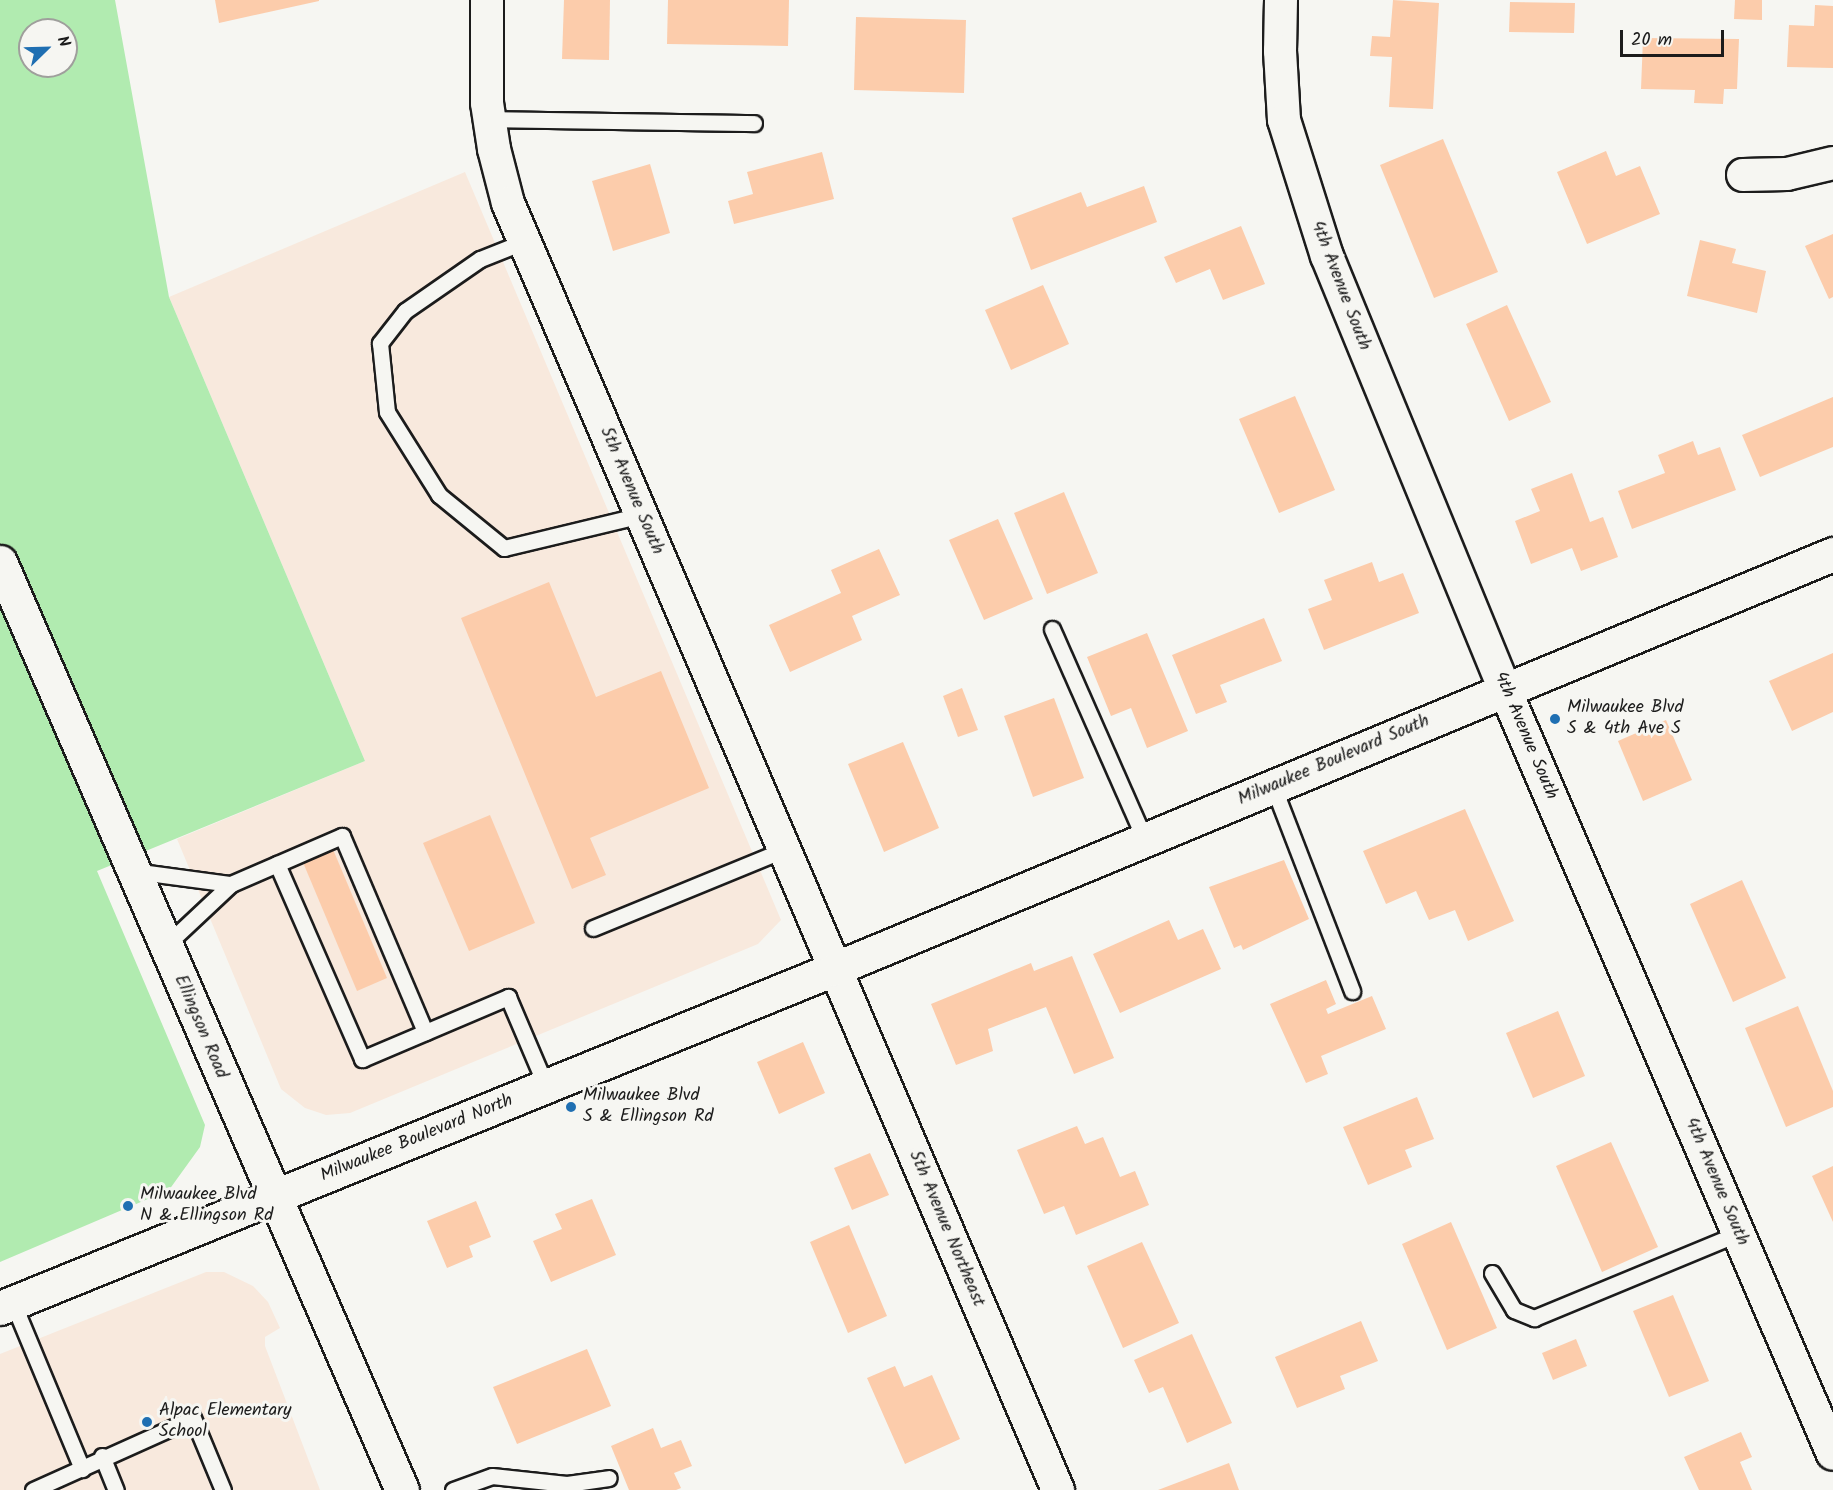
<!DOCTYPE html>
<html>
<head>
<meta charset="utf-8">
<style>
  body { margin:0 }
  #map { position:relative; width:1833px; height:1490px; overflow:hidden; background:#f6f6f2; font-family:Kalam,sans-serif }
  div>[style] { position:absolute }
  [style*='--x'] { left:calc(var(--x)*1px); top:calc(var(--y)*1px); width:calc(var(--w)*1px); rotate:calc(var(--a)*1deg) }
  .built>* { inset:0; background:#f8e9dd }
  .green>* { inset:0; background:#b1ebb0 }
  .building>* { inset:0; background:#fcccab }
  .roads { filter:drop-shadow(2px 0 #1c1c1c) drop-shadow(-2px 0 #1c1c1c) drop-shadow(0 2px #1c1c1c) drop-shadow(0 -2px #1c1c1c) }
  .service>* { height:15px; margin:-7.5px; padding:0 7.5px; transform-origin:7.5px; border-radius:7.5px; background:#f6f6f2 }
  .minor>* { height:32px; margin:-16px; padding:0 16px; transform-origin:16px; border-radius:16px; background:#f6f6f2 }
  .tertiary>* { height:33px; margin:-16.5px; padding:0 16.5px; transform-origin:16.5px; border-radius:16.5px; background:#f6f6f2 }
  .secondary>* { height:33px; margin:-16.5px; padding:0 16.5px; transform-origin:16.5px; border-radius:16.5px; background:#f6f6f2 }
  .dots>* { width:16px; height:16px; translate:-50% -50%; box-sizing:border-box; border:3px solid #f6f6f2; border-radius:50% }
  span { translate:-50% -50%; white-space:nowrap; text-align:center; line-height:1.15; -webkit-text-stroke:6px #f6f6f2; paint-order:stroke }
  .street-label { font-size:18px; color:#1c1c1c }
  .poi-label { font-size:18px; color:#1c1c1c }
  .left { translate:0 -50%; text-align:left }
  .north { position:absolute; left:18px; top:18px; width:60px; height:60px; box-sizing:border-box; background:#f6f6f2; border:2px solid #9f9f9c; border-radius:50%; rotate:67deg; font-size:16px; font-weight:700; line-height:24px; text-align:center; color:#1c1c1c }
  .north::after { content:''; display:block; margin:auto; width:21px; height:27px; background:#1f6fb2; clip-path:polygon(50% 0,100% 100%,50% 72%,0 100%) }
  .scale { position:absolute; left:1620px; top:30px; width:104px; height:27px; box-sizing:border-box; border:3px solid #1c1c1c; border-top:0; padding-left:8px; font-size:18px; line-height:21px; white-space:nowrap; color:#1c1c1c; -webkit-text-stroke:4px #f6f6f2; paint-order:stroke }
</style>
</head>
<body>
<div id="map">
  <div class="built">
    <i style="clip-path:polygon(465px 172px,781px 920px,758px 944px,350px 1113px,326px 1115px,305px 1108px,281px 1089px,177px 839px,365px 761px,169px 297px)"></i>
    <i style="clip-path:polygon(206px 1272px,224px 1272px,253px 1286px,268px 1302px,280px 1328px,265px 1337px,265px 1346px,320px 1490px,0 1490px,0 1354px)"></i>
  </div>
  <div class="green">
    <i style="clip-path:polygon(evenodd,0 0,115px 0,169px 297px,365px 761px,97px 871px,205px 1125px,200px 1147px,169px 1190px,0 1262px,0 0,30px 30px,66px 30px,66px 66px,30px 66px,30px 30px)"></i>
  </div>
  <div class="building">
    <i style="clip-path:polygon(215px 0,319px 0,319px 1px,219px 23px)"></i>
    <i style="clip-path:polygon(564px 0,610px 0,609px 60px,562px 59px)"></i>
    <i style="clip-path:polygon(668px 0,789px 0,788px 46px,667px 44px)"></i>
    <i style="clip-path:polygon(1393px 0,1439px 3px,1433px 109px,1389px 107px,1392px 57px,1370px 56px,1372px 36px,1390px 37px)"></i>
    <i style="clip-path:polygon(1735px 0,1762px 0,1762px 20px,1734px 19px)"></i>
    <i style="clip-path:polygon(1510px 2px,1575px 3px,1574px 33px,1509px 32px)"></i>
    <i style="clip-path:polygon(1815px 5px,1833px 6px,1833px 68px,1787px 67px,1789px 25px,1814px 26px)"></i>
    <i style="clip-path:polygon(856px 17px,966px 20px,964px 93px,854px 90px)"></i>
    <i style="clip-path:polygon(1643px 38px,1739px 39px,1737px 89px,1724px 89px,1723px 104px,1694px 103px,1695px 90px,1641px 89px)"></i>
    <i style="clip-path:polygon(1443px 139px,1498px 272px,1434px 298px,1380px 165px)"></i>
    <i style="clip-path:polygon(1606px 151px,1616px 176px,1640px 166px,1660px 214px,1587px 244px,1557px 172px)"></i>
    <i style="clip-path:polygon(822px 152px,834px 199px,734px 224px,728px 201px,753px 194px,747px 172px)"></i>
    <i style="clip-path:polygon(650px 164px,670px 233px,613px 251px,592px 181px)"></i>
    <i style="clip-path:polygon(1144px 186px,1157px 222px,1031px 270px,1012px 218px,1081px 192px,1087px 207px)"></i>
    <i style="clip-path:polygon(1241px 226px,1265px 284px,1223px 300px,1210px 269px,1176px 283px,1164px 257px)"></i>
    <i style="clip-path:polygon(1833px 234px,1833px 297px,1829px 299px,1805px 246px)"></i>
    <i style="clip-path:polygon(1700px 240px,1736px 249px,1732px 263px,1766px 271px,1757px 313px,1687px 296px)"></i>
    <i style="clip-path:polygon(1043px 285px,1069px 344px,1011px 370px,985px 310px)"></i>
    <i style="clip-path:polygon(1507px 305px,1551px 402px,1509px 421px,1466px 324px)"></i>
    <i style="clip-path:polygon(1295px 396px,1335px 490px,1279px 513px,1239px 419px)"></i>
    <i style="clip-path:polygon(1833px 397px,1833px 447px,1760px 477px,1742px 435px)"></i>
    <i style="clip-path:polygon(1693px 441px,1698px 455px,1720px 447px,1736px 490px,1632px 529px,1618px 491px,1665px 473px,1658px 455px)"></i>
    <i style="clip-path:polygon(1572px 473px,1590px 522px,1603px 517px,1618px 557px,1581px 571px,1572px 548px,1531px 564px,1515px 521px,1540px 511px,1531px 489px)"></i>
    <i style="clip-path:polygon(1064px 492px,1098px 573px,1047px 594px,1014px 513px)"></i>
    <i style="clip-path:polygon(998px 519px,1033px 599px,984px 620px,949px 540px)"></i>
    <i style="clip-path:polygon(879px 549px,900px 595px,852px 616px,862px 640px,790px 672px,769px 625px,841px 593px,831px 570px)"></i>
    <i style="clip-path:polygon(1372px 562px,1379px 582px,1403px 573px,1419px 613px,1324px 650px,1308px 609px,1332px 600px,1324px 580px)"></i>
    <i style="clip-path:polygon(549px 582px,596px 697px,661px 671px,709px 788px,590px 838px,606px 875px,572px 889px,461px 618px)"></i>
    <i style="clip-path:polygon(1264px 618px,1282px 661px,1220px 685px,1227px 702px,1196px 714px,1172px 655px)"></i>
    <i style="clip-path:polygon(1147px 633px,1188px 731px,1147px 748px,1131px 708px,1111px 716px,1087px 657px)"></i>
    <i style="clip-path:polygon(1833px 653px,1833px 712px,1792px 731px,1769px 681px)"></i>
    <i style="clip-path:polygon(962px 688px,978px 730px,958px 737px,943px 696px)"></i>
    <i style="clip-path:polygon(1054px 698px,1084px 778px,1033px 797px,1004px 716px)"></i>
    <i style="clip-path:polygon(1666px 720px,1692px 780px,1643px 801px,1618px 741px)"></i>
    <i style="clip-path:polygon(903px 742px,939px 828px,884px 852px,848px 764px)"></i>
    <i style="clip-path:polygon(1465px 809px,1514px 921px,1468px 941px,1455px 910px,1429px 920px,1416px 891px,1386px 904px,1363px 851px)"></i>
    <i style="clip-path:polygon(490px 815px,535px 923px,469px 951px,423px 843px)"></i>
    <i style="clip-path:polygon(332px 847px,387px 978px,357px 991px,302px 860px)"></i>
    <i style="clip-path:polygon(1284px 860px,1309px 919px,1243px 950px,1241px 945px,1234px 948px,1209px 887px)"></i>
    <i style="clip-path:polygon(1742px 880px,1786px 978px,1733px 1002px,1690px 904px)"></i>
    <i style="clip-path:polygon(1169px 920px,1178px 940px,1203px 929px,1221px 969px,1120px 1013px,1093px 954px)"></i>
    <i style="clip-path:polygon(1072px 956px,1114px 1058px,1074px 1074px,1046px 1007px,988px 1029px,993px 1051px,956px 1065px,931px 1004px,1031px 963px,1034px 971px)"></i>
    <i style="clip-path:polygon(1326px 980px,1336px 1004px,1326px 1009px,1328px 1014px,1372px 996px,1386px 1029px,1321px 1056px,1328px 1074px,1306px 1083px,1270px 1004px)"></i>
    <i style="clip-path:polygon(1798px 1006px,1833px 1091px,1833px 1107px,1786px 1127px,1745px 1028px)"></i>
    <i style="clip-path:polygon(1558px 1011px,1585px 1076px,1533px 1098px,1506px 1033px)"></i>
    <i style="clip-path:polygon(803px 1042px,825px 1093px,779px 1114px,757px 1062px)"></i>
    <i style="clip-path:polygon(1417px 1097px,1434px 1139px,1405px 1150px,1412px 1167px,1368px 1185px,1343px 1127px)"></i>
    <i style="clip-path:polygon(1077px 1126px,1085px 1144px,1103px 1137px,1120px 1177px,1135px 1171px,1149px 1205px,1076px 1235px,1064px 1206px,1044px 1214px,1017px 1150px)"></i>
    <i style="clip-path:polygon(1611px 1142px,1658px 1247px,1602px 1272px,1556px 1166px)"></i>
    <i style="clip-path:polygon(870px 1153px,889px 1195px,852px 1210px,834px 1168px)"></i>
    <i style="clip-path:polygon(1833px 1166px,1833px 1222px,1812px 1176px)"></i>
    <i style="clip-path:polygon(592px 1199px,616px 1255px,551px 1282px,533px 1241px,562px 1229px,555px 1214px)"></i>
    <i style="clip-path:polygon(476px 1201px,491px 1237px,469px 1246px,473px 1257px,447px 1268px,427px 1221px)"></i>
    <i style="clip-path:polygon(1451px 1222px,1497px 1328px,1447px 1350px,1402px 1244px)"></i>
    <i style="clip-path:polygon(849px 1225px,887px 1316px,848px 1333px,810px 1242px)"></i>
    <i style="clip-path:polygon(1142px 1242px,1179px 1323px,1123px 1348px,1087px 1266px)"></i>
    <i style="clip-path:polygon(1673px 1295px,1709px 1381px,1669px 1397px,1633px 1311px)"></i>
    <i style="clip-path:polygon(1361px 1321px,1378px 1361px,1340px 1376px,1345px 1389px,1297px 1408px,1275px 1357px)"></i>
    <i style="clip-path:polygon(1192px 1334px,1232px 1423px,1187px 1443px,1163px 1387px,1149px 1393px,1134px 1360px)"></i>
    <i style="clip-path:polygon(1576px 1339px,1587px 1366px,1553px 1380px,1542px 1353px)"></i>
    <i style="clip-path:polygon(587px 1349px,611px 1406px,517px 1444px,493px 1387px)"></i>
    <i style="clip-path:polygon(895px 1366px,904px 1387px,932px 1375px,960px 1439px,905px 1464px,867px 1378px)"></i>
    <i style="clip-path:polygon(653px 1428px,661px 1448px,681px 1440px,692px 1466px,674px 1473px,681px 1488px,676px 1490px,629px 1490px,611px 1446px)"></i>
    <i style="clip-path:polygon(1741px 1432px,1752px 1457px,1740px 1462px,1752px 1490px,1699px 1490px,1684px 1457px)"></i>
    <i style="clip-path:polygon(1229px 1463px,1239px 1490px,1158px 1490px)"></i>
  </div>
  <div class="roads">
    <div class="service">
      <i style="--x:489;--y:119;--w:265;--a:0.9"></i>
      <i style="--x:523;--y:242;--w:46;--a:158.4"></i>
      <i style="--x:480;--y:259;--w:91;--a:145.3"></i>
      <i style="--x:405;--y:311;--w:41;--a:128"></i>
      <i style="--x:380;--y:343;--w:69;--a:84.2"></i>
      <i style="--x:387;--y:412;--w:98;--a:57.9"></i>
      <i style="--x:439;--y:495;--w:84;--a:39.2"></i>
      <i style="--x:504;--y:548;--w:129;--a:-13.5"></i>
      <i style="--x:629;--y:518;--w:14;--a:4"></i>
      <i style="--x:1052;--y:629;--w:231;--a:66.2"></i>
      <i style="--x:1273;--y:786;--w:220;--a:68.9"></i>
      <i style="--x:277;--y:864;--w:213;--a:66.4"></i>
      <i style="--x:362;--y:1059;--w:159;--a:-23"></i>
      <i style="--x:508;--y:997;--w:97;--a:66.9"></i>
      <i style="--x:133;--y:871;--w:99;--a:7.6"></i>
      <i style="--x:593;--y:928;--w:209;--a:-22.3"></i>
      <i style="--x:165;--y:946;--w:91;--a:-43.2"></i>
      <i style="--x:231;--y:884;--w:121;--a:-23.4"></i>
      <i style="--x:342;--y:836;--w:213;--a:67"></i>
      <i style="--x:1492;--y:1273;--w:43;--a:59.3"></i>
      <i style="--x:1514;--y:1310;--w:22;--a:22"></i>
      <i style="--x:1534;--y:1318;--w:220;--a:-22.5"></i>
      <i style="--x:13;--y:1303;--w:180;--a:67.4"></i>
      <i style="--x:102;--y:1456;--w:37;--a:68"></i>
      <i style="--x:33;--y:1490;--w:175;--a:-24.2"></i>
      <i style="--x:193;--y:1418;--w:78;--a:67.4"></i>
      <i style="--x:453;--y:1490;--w:41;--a:-19.7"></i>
      <i style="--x:492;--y:1476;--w:75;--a:6.1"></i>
      <i style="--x:567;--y:1484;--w:42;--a:-8.1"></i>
    </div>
    <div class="minor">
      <i style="--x:487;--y:0;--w:103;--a:90"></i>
      <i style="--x:487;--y:103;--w:47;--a:81.3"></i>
      <i style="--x:494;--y:149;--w:56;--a:75.5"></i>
      <i style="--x:508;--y:203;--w:1400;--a:66.86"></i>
      <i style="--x:1281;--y:0;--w:51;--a:91.1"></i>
      <i style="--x:1280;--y:51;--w:69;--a:86.7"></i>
      <i style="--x:1284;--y:120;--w:143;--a:72.5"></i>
      <i style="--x:1327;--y:256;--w:469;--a:67.7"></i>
      <i style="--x:1505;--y:690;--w:831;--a:66.77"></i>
      <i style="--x:1743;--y:175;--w:44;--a:-1.3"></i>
      <i style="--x:1787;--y:174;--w:47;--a:-13.4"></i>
    </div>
    <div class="tertiary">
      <i style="--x:0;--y:1308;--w:900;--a:-22.12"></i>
      <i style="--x:834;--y:969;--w:1082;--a:-22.56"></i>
    </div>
    <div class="secondary">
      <i style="--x:0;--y:562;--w:1011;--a:66.58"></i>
    </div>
  </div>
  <div class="dots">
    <i style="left:1555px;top:719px;background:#1f6fb2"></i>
    <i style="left:571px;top:1107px;background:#1f6fb2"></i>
    <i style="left:128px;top:1206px;background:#1f6fb2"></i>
    <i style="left:147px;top:1422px;background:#1f6fb2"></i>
  </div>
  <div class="street-label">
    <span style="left:1340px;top:286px;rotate:69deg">4th Avenue South</span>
    <span style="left:631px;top:491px;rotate:67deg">5th Avenue South</span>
    <span style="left:1525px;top:736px;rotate:67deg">4th Avenue South</span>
    <span style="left:1334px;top:761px;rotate:-23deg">Milwaukee Boulevard South</span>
    <span style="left:200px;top:1027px;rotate:67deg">Ellingson Road</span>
    <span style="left:417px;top:1139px;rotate:-22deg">Milwaukee Boulevard North</span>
    <span style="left:1716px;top:1182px;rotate:67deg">4th Avenue South</span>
    <span style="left:946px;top:1229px;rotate:67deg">5th Avenue Northeast</span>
  </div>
  <div class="poi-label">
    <span class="left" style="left:1567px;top:719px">Milwaukee Blvd<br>S &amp; 4th Ave S</span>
    <span class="left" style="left:583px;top:1107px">Milwaukee Blvd<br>S &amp; Ellingson Rd</span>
    <span class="left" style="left:140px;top:1206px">Milwaukee Blvd<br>N &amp; Ellingson Rd</span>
    <span class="left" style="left:159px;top:1422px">Alpac Elementary<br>School</span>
  </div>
  <div class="north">N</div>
  <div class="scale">20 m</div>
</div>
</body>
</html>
